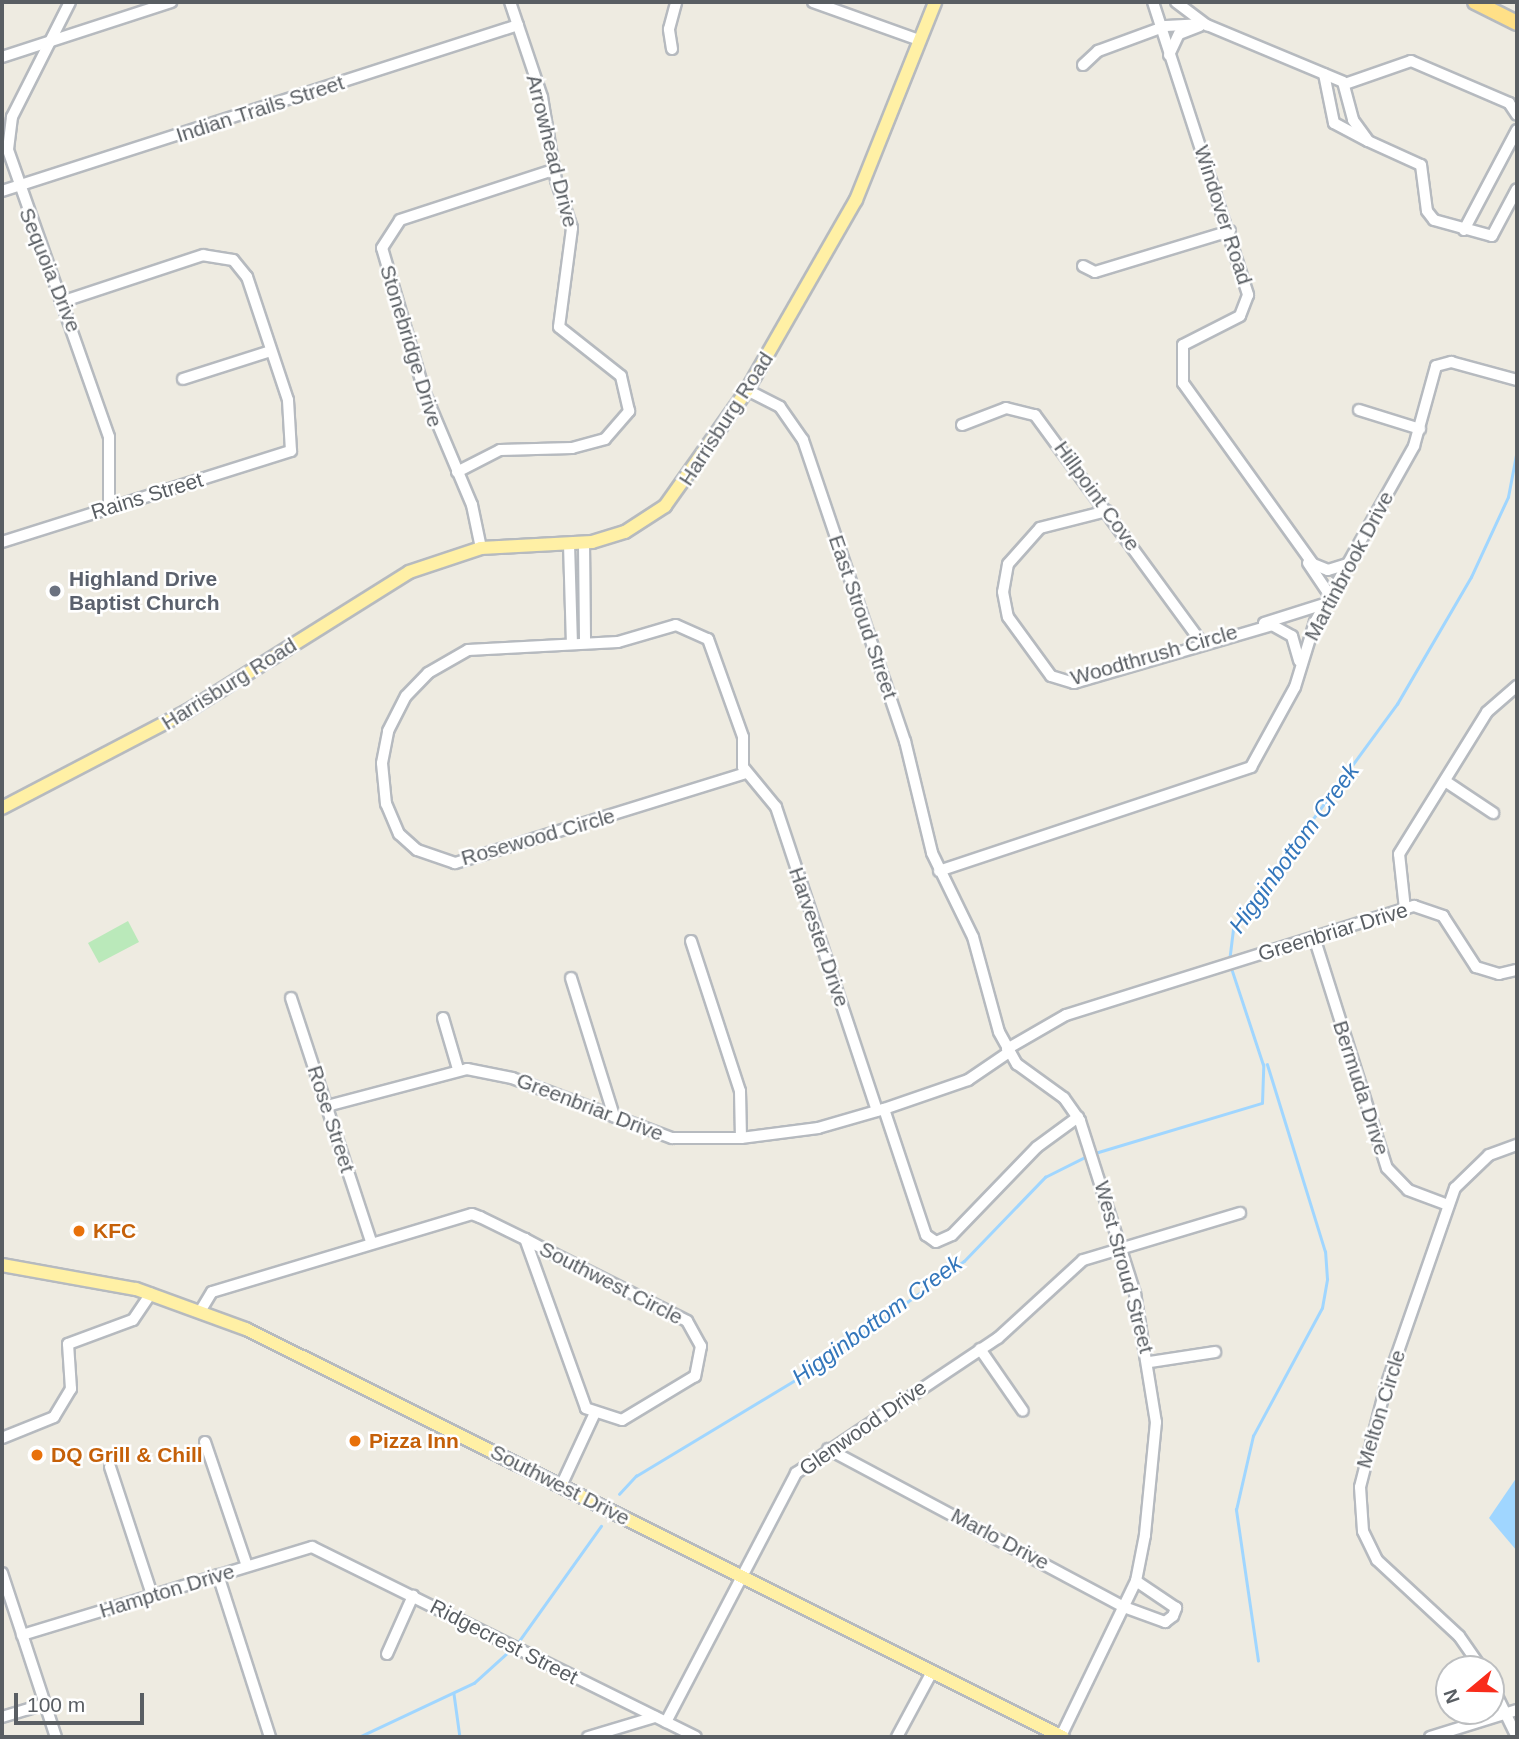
<!DOCTYPE html>
<html>
<head>
<meta charset="utf-8">
<style>
  body { margin:0 }
  #map { position:relative; width:1519px; height:1739px; overflow:hidden; background:#eeebe1; font-family:Helvetica,sans-serif }
  div>[style] { position:absolute }
  [style*='--x'] { left:calc(var(--x)*1px); top:calc(var(--y)*1px); width:calc(var(--w)*1px); rotate:calc(var(--a)*1deg) }
  .green>* { inset:0; background:#bae9ba }
  .water>* { inset:0; background:#a0d6ff }
  .stream>* { height:2.5px; margin:-1.25px; padding:0 1.25px; transform-origin:1.25px; border-radius:1.25px; background:#a0d6ff }
  .roads { filter:drop-shadow(2px 0 #b6babf) drop-shadow(-2px 0 #b6babf) drop-shadow(0 2px #b6babf) drop-shadow(0 -2px #b6babf) }
  .minor>* { height:10px; margin:-5px; padding:0 5px; transform-origin:5px; border-radius:5px; background:#fff }
  .major>* { height:12px; margin:-6px; padding:0 6px; transform-origin:6px; border-radius:6px; background:#fff0a5 }
  .highway>* { height:14px; margin:-7px; padding:0 7px; transform-origin:7px; border-radius:7px; background:#ffe087 }
  .dots>* { width:19px; height:19px; translate:-50% -50%; box-sizing:border-box; border:4px solid #fff; border-radius:50% }
  span { translate:-50% -50%; white-space:nowrap; text-align:center; line-height:1.15; -webkit-text-stroke:5px #fff; paint-order:stroke }
  .street-label { font-size:21px; color:#595e63 }
  .worship-label { font-size:21px; color:#5b616d; font-weight:700 }
  .left { translate:0 -50%; text-align:left }
  .food-label { font-size:21px; color:#c56008; font-weight:700 }
  .water-label { font-size:23px; color:#3376bb; font-style:italic }
  .frame { position:absolute; inset:0; border:4px solid #595e63; pointer-events:none }
  .north { position:absolute; left:1435px; top:1655px; width:70px; height:70px; box-sizing:border-box; background:#fff; border:2px solid #bdbfc1; border-radius:50%; rotate:251deg; font-size:19px; font-weight:700; line-height:28px; text-align:center; color:#595e63 }
  .north::after { content:''; display:block; margin:auto; width:24px; height:32px; background:#f92c1b; clip-path:polygon(50% 0,100% 100%,50% 72%,0 100%) }
  .scale { position:absolute; left:14px; top:1693px; width:130px; height:32px; box-sizing:border-box; border:4px solid #595e63; border-top:0; padding-left:9px; font-size:21px; line-height:24px; white-space:nowrap; color:#595e63; -webkit-text-stroke:5px #fff; paint-order:stroke }
</style>
</head>
<body>
<div id="map">
  <div class="green">
    <i style="clip-path:polygon(128px 921px,139px 942px,99px 963px,88px 943px)"></i>
  </div>
  <div class="water">
    <i style="clip-path:polygon(1517px 1477px,1517px 1551px,1489px 1518px)"></i>
  </div>
  <div class="stream">
    <i style="--x:1229;--y:962;--w:34;--a:-83"></i>
    <i style="--x:1233;--y:928;--w:278;--a:-53.8"></i>
    <i style="--x:1397;--y:704;--w:147;--a:-59.8"></i>
    <i style="--x:1471;--y:577;--w:88;--a:-65.2"></i>
    <i style="--x:1508;--y:497;--w:48;--a:-79.2"></i>
    <i style="--x:1095;--y:1153;--w:174;--a:-16.7"></i>
    <i style="--x:1262;--y:1103;--w:38;--a:-88"></i>
    <i style="--x:1263;--y:1065;--w:102;--a:-108.3"></i>
    <i style="--x:619;--y:1494;--w:25;--a:-47"></i>
    <i style="--x:636;--y:1476;--w:211;--a:-31.1"></i>
    <i style="--x:817;--y:1367;--w:181;--a:-35.8"></i>
    <i style="--x:964;--y:1261;--w:117;--a:-46"></i>
    <i style="--x:1045;--y:1177;--w:49;--a:-26.6"></i>
    <i style="--x:519;--y:1641;--w:141;--a:-54.5"></i>
    <i style="--x:1258;--y:1661;--w:153;--a:-98.3"></i>
    <i style="--x:1236;--y:1510;--w:76;--a:-77.1"></i>
    <i style="--x:1253;--y:1436;--w:145;--a:-61.7"></i>
    <i style="--x:1322;--y:1308;--w:29;--a:-80"></i>
    <i style="--x:1327;--y:1279;--w:27;--a:-94"></i>
    <i style="--x:1325;--y:1252;--w:196;--a:-107.2"></i>
    <i style="--x:454;--y:1694;--w:43;--a:82.1"></i>
    <i style="--x:359;--y:1737;--w:127;--a:-25.2"></i>
    <i style="--x:474;--y:1683;--w:45;--a:-42.3"></i>
  </div>
  <div class="roads">
    <div class="minor">
      <i style="--x:70;--y:2;--w:129;--a:116.8"></i>
      <i style="--x:12;--y:117;--w:33;--a:97"></i>
      <i style="--x:8;--y:150;--w:304;--a:70.6"></i>
      <i style="--x:109;--y:437;--w:71;--a:90"></i>
      <i style="--x:813;--y:2;--w:113;--a:19.7"></i>
      <i style="--x:1153;--y:2;--w:308;--a:72"></i>
      <i style="--x:1248;--y:295;--w:22;--a:111"></i>
      <i style="--x:1240;--y:316;--w:64;--a:153"></i>
      <i style="--x:1183;--y:345;--w:38;--a:90"></i>
      <i style="--x:1183;--y:383;--w:223;--a:54.3"></i>
      <i style="--x:1313;--y:564;--w:16;--a:22"></i>
      <i style="--x:1328;--y:570;--w:21;--a:-17"></i>
      <i style="--x:1176;--y:2;--w:39;--a:37"></i>
      <i style="--x:1207;--y:25;--w:147;--a:22.7"></i>
      <i style="--x:1343;--y:82;--w:39;--a:75"></i>
      <i style="--x:1353;--y:120;--w:26;--a:54"></i>
      <i style="--x:1368;--y:141;--w:58;--a:24.4"></i>
      <i style="--x:1421;--y:165;--w:46;--a:82.6"></i>
      <i style="--x:1427;--y:211;--w:11;--a:52"></i>
      <i style="--x:1434;--y:220;--w:60;--a:15.4"></i>
      <i style="--x:1492;--y:236;--w:53;--a:-62"></i>
      <i style="--x:672;--y:49;--w:20;--a:-99"></i>
      <i style="--x:669;--y:29;--w:28;--a:-75"></i>
      <i style="--x:1169;--y:55;--w:23;--a:-65"></i>
      <i style="--x:1179;--y:34;--w:22;--a:-21"></i>
      <i style="--x:2;--y:57;--w:178;--a:-18"></i>
      <i style="--x:1083;--y:65;--w:21;--a:-43"></i>
      <i style="--x:1098;--y:51;--w:72;--a:-20.2"></i>
      <i style="--x:1166;--y:26;--w:38;--a:-3"></i>
      <i style="--x:1324;--y:74;--w:50;--a:78.5"></i>
      <i style="--x:1334;--y:123;--w:38;--a:28"></i>
      <i style="--x:1345;--y:84;--w:70;--a:-19.2"></i>
      <i style="--x:1411;--y:61;--w:107;--a:23.2"></i>
      <i style="--x:1509;--y:103;--w:14;--a:56"></i>
      <i style="--x:2;--y:191;--w:542;--a:-17.83"></i>
      <i style="--x:1464;--y:230;--w:113;--a:-62.1"></i>
      <i style="--x:1083;--y:266;--w:13;--a:27"></i>
      <i style="--x:1095;--y:272;--w:141;--a:-16.9"></i>
      <i style="--x:183;--y:379;--w:92;--a:-17.7"></i>
      <i style="--x:747;--y:390;--w:37;--a:27"></i>
      <i style="--x:780;--y:407;--w:40;--a:55.1"></i>
      <i style="--x:803;--y:440;--w:318;--a:71.3"></i>
      <i style="--x:905;--y:741;--w:115;--a:76.4"></i>
      <i style="--x:932;--y:853;--w:93;--a:64"></i>
      <i style="--x:973;--y:937;--w:98;--a:74.7"></i>
      <i style="--x:999;--y:1032;--w:37;--a:61"></i>
      <i style="--x:1017;--y:1064;--w:58;--a:35.9"></i>
      <i style="--x:1064;--y:1098;--w:28;--a:55"></i>
      <i style="--x:1080;--y:1121;--w:181;--a:72.3"></i>
      <i style="--x:1135;--y:1293;--w:131;--a:80.8"></i>
      <i style="--x:1156;--y:1422;--w:114;--a:95.6"></i>
      <i style="--x:1145;--y:1535;--w:47;--a:101.1"></i>
      <i style="--x:1136;--y:1581;--w:172;--a:115.8"></i>
      <i style="--x:1359;--y:410;--w:64;--a:17.3"></i>
      <i style="--x:962;--y:425;--w:47;--a:-21.1"></i>
      <i style="--x:1006;--y:408;--w:30;--a:14"></i>
      <i style="--x:1035;--y:415;--w:283;--a:53.8"></i>
      <i style="--x:457;--y:472;--w:48;--a:-27.1"></i>
      <i style="--x:500;--y:450;--w:72;--a:-1.6"></i>
      <i style="--x:572;--y:448;--w:34;--a:-15"></i>
      <i style="--x:605;--y:439;--w:37;--a:-49"></i>
      <i style="--x:629;--y:411;--w:36;--a:-103"></i>
      <i style="--x:621;--y:376;--w:79;--a:-141.7"></i>
      <i style="--x:559;--y:327;--w:100;--a:-82.5"></i>
      <i style="--x:572;--y:228;--w:51;--a:-108.4"></i>
      <i style="--x:556;--y:180;--w:84;--a:-99.6"></i>
      <i style="--x:542;--y:97;--w:100;--a:-108.6"></i>
      <i style="--x:1107;--y:511;--w:69;--a:165.8"></i>
      <i style="--x:1040;--y:528;--w:48;--a:131.6"></i>
      <i style="--x:1008;--y:564;--w:28;--a:100"></i>
      <i style="--x:1003;--y:592;--w:25;--a:79"></i>
      <i style="--x:1008;--y:617;--w:73;--a:53.9"></i>
      <i style="--x:1051;--y:676;--w:24;--a:17"></i>
      <i style="--x:1074;--y:683;--w:206;--a:-16.3"></i>
      <i style="--x:1272;--y:625;--w:23;--a:29"></i>
      <i style="--x:1292;--y:636;--w:26;--a:74"></i>
      <i style="--x:2;--y:542;--w:303;--a:-17.5"></i>
      <i style="--x:291;--y:451;--w:51;--a:-93.4"></i>
      <i style="--x:288;--y:400;--w:130;--a:-108.4"></i>
      <i style="--x:247;--y:277;--w:22;--a:-129"></i>
      <i style="--x:233;--y:260;--w:30;--a:-171"></i>
      <i style="--x:203;--y:255;--w:150;--a:161.7"></i>
      <i style="--x:584;--y:543;--w:100;--a:89.4"></i>
      <i style="--x:569;--y:544;--w:99;--a:88.3"></i>
      <i style="--x:481;--y:548;--w:44;--a:-101.8"></i>
      <i style="--x:472;--y:505;--w:121;--a:-112.9"></i>
      <i style="--x:425;--y:394;--w:152;--a:-106.4"></i>
      <i style="--x:382;--y:248;--w:33;--a:-57"></i>
      <i style="--x:400;--y:220;--w:161;--a:-18.1"></i>
      <i style="--x:1308;--y:563;--w:40;--a:56"></i>
      <i style="--x:1264;--y:623;--w:63;--a:-17.6"></i>
      <i style="--x:746;--y:773;--w:305;--a:162.8"></i>
      <i style="--x:455;--y:863;--w:40;--a:-161.1"></i>
      <i style="--x:417;--y:850;--w:24;--a:-138"></i>
      <i style="--x:399;--y:834;--w:33;--a:-113"></i>
      <i style="--x:386;--y:804;--w:41;--a:-95.6"></i>
      <i style="--x:382;--y:763;--w:33;--a:-79"></i>
      <i style="--x:388;--y:731;--w:39;--a:-63"></i>
      <i style="--x:406;--y:696;--w:32;--a:-46"></i>
      <i style="--x:428;--y:673;--w:46;--a:-29.9"></i>
      <i style="--x:468;--y:650;--w:150;--a:-3.1"></i>
      <i style="--x:618;--y:642;--w:60;--a:-16.3"></i>
      <i style="--x:676;--y:625;--w:35;--a:24"></i>
      <i style="--x:708;--y:639;--w:104;--a:70.3"></i>
      <i style="--x:743;--y:737;--w:30;--a:90"></i>
      <i style="--x:743;--y:767;--w:52;--a:50.5"></i>
      <i style="--x:776;--y:807;--w:320;--a:71.6"></i>
      <i style="--x:1445;--y:781;--w:58;--a:33.7"></i>
      <i style="--x:939;--y:871;--w:329;--a:-18.4"></i>
      <i style="--x:1251;--y:767;--w:91;--a:-61.2"></i>
      <i style="--x:1295;--y:687;--w:68;--a:-72.9"></i>
      <i style="--x:1315;--y:622;--w:202;--a:-60.6"></i>
      <i style="--x:1414;--y:446;--w:83;--a:-74.6"></i>
      <i style="--x:1436;--y:366;--w:16;--a:-15"></i>
      <i style="--x:1451;--y:362;--w:68;--a:15.3"></i>
      <i style="--x:1405;--y:909;--w:55;--a:-96.2"></i>
      <i style="--x:1399;--y:854;--w:167;--a:-58.2"></i>
      <i style="--x:1487;--y:712;--w:40;--a:-41"></i>
      <i style="--x:1314;--y:937;--w:242;--a:72.5"></i>
      <i style="--x:1387;--y:1168;--w:30;--a:46"></i>
      <i style="--x:1408;--y:1190;--w:43;--a:20.6"></i>
      <i style="--x:691;--y:941;--w:158;--a:71.9"></i>
      <i style="--x:740;--y:1091;--w:47;--a:88.8"></i>
      <i style="--x:571;--y:978;--w:145;--a:72.7"></i>
      <i style="--x:291;--y:998;--w:256;--a:71.8"></i>
      <i style="--x:443;--y:1018;--w:53;--a:73.6"></i>
      <i style="--x:1007;--y:1049;--w:68;--a:-30"></i>
      <i style="--x:1066;--y:1015;--w:365;--a:-17.4"></i>
      <i style="--x:1414;--y:906;--w:31;--a:19"></i>
      <i style="--x:1443;--y:916;--w:61;--a:57.1"></i>
      <i style="--x:1476;--y:967;--w:24;--a:17"></i>
      <i style="--x:1499;--y:974;--w:18;--a:-13"></i>
      <i style="--x:327;--y:1106;--w:145;--a:-14.8"></i>
      <i style="--x:467;--y:1069;--w:46;--a:11.3"></i>
      <i style="--x:512;--y:1078;--w:171;--a:20.6"></i>
      <i style="--x:672;--y:1138;--w:69;--a:0"></i>
      <i style="--x:741;--y:1138;--w:78;--a:-7.4"></i>
      <i style="--x:818;--y:1128;--w:69;--a:-16.1"></i>
      <i style="--x:884;--y:1109;--w:89;--a:-19"></i>
      <i style="--x:968;--y:1080;--w:50;--a:-34.3"></i>
      <i style="--x:884;--y:1109;--w:133;--a:71.6"></i>
      <i style="--x:926;--y:1235;--w:12;--a:35"></i>
      <i style="--x:936;--y:1242;--w:17;--a:-24"></i>
      <i style="--x:952;--y:1235;--w:122;--a:-46"></i>
      <i style="--x:1037;--y:1147;--w:51;--a:-36.2"></i>
      <i style="--x:201;--y:1310;--w:21;--a:-59"></i>
      <i style="--x:212;--y:1292;--w:271;--a:-16.7"></i>
      <i style="--x:472;--y:1214;--w:9;--a:21"></i>
      <i style="--x:480;--y:1217;--w:50;--a:26.1"></i>
      <i style="--x:525;--y:1239;--w:24;--a:28"></i>
      <i style="--x:546;--y:1250;--w:158;--a:26.7"></i>
      <i style="--x:687;--y:1321;--w:29;--a:61"></i>
      <i style="--x:701;--y:1346;--w:31;--a:101"></i>
      <i style="--x:695;--y:1376;--w:85;--a:148.9"></i>
      <i style="--x:622;--y:1420;--w:38;--a:-162"></i>
      <i style="--x:586;--y:1408;--w:180;--a:-109.8"></i>
      <i style="--x:980;--y:1349;--w:75;--a:55.3"></i>
      <i style="--x:1150;--y:1362;--w:66;--a:-8.7"></i>
      <i style="--x:2;--y:1438;--w:56;--a:-22"></i>
      <i style="--x:54;--y:1417;--w:33;--a:-59"></i>
      <i style="--x:71;--y:1389;--w:45;--a:-93.8"></i>
      <i style="--x:68;--y:1344;--w:69;--a:-20.3"></i>
      <i style="--x:133;--y:1320;--w:32;--a:-56"></i>
      <i style="--x:205;--y:1442;--w:131;--a:71.3"></i>
      <i style="--x:828;--y:1449;--w:336;--a:28.1"></i>
      <i style="--x:1124;--y:1607;--w:44;--a:20.1"></i>
      <i style="--x:1165;--y:1622;--w:10;--a:-37"></i>
      <i style="--x:1173;--y:1616;--w:9;--a:-69"></i>
      <i style="--x:1176;--y:1608;--w:48;--a:-146"></i>
      <i style="--x:110;--y:1467;--w:135;--a:71.8"></i>
      <i style="--x:561;--y:1486;--w:78;--a:-65.1"></i>
      <i style="--x:2;--y:1573;--w:173;--a:71.8"></i>
      <i style="--x:218;--y:1575;--w:170;--a:72.2"></i>
      <i style="--x:22;--y:1635;--w:303;--a:-16.9"></i>
      <i style="--x:312;--y:1547;--w:428;--a:26.3"></i>
      <i style="--x:387;--y:1654;--w:64;--a:-65.9"></i>
      <i style="--x:1482;--y:1669;--w:40;--a:-124.9"></i>
      <i style="--x:1459;--y:1636;--w:112;--a:-137.2"></i>
      <i style="--x:1377;--y:1560;--w:32;--a:-116"></i>
      <i style="--x:1363;--y:1531;--w:44;--a:-93.9"></i>
      <i style="--x:1360;--y:1487;--w:104;--a:-75.6"></i>
      <i style="--x:1386;--y:1386;--w:210;--a:-70.8"></i>
      <i style="--x:1455;--y:1188;--w:47;--a:-44.1"></i>
      <i style="--x:1489;--y:1155;--w:30;--a:-20"></i>
      <i style="--x:1491;--y:1684;--w:59;--a:63.9"></i>
      <i style="--x:2;--y:1717;--w:45;--a:-16.8"></i>
      <i style="--x:666;--y:1722;--w:281;--a:-62.4"></i>
      <i style="--x:796;--y:1473;--w:243;--a:-33.8"></i>
      <i style="--x:998;--y:1338;--w:115;--a:-42.5"></i>
      <i style="--x:1083;--y:1260;--w:164;--a:-16.7"></i>
      <i style="--x:588;--y:1737;--w:70;--a:-16.6"></i>
      <i style="--x:897;--y:1737;--w:74;--a:-61.7"></i>
      <i style="--x:1430;--y:1737;--w:91;--a:-17.2"></i>
    </div>
    <div class="major">
      <i style="--x:2;--y:808;--w:208;--a:-27.6"></i>
      <i style="--x:186;--y:712;--w:263;--a:-32.1"></i>
      <i style="--x:409;--y:572;--w:76;--a:-18.4"></i>
      <i style="--x:481;--y:548;--w:111;--a:-3.1"></i>
      <i style="--x:592;--y:542;--w:34;--a:-17"></i>
      <i style="--x:625;--y:532;--w:48;--a:-33"></i>
      <i style="--x:665;--y:506;--w:142;--a:-54.7"></i>
      <i style="--x:747;--y:390;--w:219;--a:-60.2"></i>
      <i style="--x:856;--y:200;--w:213;--a:-68.2"></i>
      <i style="--x:2;--y:1265;--w:136;--a:10.2"></i>
      <i style="--x:136;--y:1289;--w:117;--a:20"></i>
      <i style="--x:246;--y:1329;--w:913;--a:26.54"></i>
    </div>
    <div class="highway">
      <i style="--x:1475;--y:2;--w:47;--a:26.6"></i>
    </div>
  </div>
  <div class="dots">
    <i style="left:55px;top:591px;background:#6b7280"></i>
    <i style="left:79px;top:1231px;background:#e8710a"></i>
    <i style="left:355px;top:1441px;background:#e8710a"></i>
    <i style="left:37px;top:1455px;background:#e8710a"></i>
  </div>
  <div class="street-label">
    <span style="left:260px;top:109px;rotate:-18deg">Indian Trails Street</span>
    <span style="left:552px;top:151px;rotate:76deg">Arrowhead Drive</span>
    <span style="left:1223px;top:215px;rotate:72deg">Windover Road</span>
    <span style="left:50px;top:270px;rotate:68deg">Sequoia Drive</span>
    <span style="left:411px;top:346px;rotate:73deg">Stonebridge Drive</span>
    <span style="left:726px;top:419px;rotate:-57deg">Harrisburg Road</span>
    <span style="left:147px;top:496px;rotate:-17deg">Rains Street</span>
    <span style="left:1097px;top:496px;rotate:54deg">Hillpoint Cove</span>
    <span style="left:1349px;top:566px;rotate:-62deg">Martinbrook Drive</span>
    <span style="left:863px;top:617px;rotate:71deg">East Stroud Street</span>
    <span style="left:1154px;top:655px;rotate:-16deg">Woodthrush Circle</span>
    <span style="left:229px;top:684px;rotate:-32deg">Harrisburg Road</span>
    <span style="left:538px;top:837px;rotate:-16deg">Rosewood Circle</span>
    <span style="left:1333px;top:932px;rotate:-17deg">Greenbriar Drive</span>
    <span style="left:819px;top:937px;rotate:71deg">Harvester Drive</span>
    <span style="left:1361px;top:1088px;rotate:72deg">Bermuda Drive</span>
    <span style="left:590px;top:1107px;rotate:21deg">Greenbriar Drive</span>
    <span style="left:331px;top:1119px;rotate:72deg">Rose Street</span>
    <span style="left:1124px;top:1267px;rotate:75deg">West Stroud Street</span>
    <span style="left:611px;top:1283px;rotate:27deg">Southwest Circle</span>
    <span style="left:1381px;top:1409px;rotate:-73deg">Melton Circle</span>
    <span style="left:863px;top:1428px;rotate:-35deg">Glenwood Drive</span>
    <span style="left:560px;top:1485px;rotate:27deg">Southwest Drive</span>
    <span style="left:1000px;top:1539px;rotate:28deg">Marlo Drive</span>
    <span style="left:167px;top:1591px;rotate:-17deg">Hampton Drive</span>
    <span style="left:504px;top:1642px;rotate:27deg">Ridgecrest Street</span>
  </div>
  <div class="worship-label">
    <span class="left" style="left:69px;top:591px">Highland Drive<br>Baptist Church</span>
  </div>
  <div class="food-label">
    <span class="left" style="left:93px;top:1231px">KFC</span>
    <span class="left" style="left:369px;top:1441px">Pizza Inn</span>
    <span class="left" style="left:51px;top:1455px">DQ Grill &amp; Chill</span>
  </div>
  <div class="water-label">
    <span style="left:1294px;top:848px;rotate:-54deg">Higginbottom Creek</span>
    <span style="left:877px;top:1320px;rotate:-36deg">Higginbottom Creek</span>
  </div>
  <div class="frame"></div>
  <div class="north">N</div>
  <div class="scale">100 m</div>
</div>
</body>
</html>
